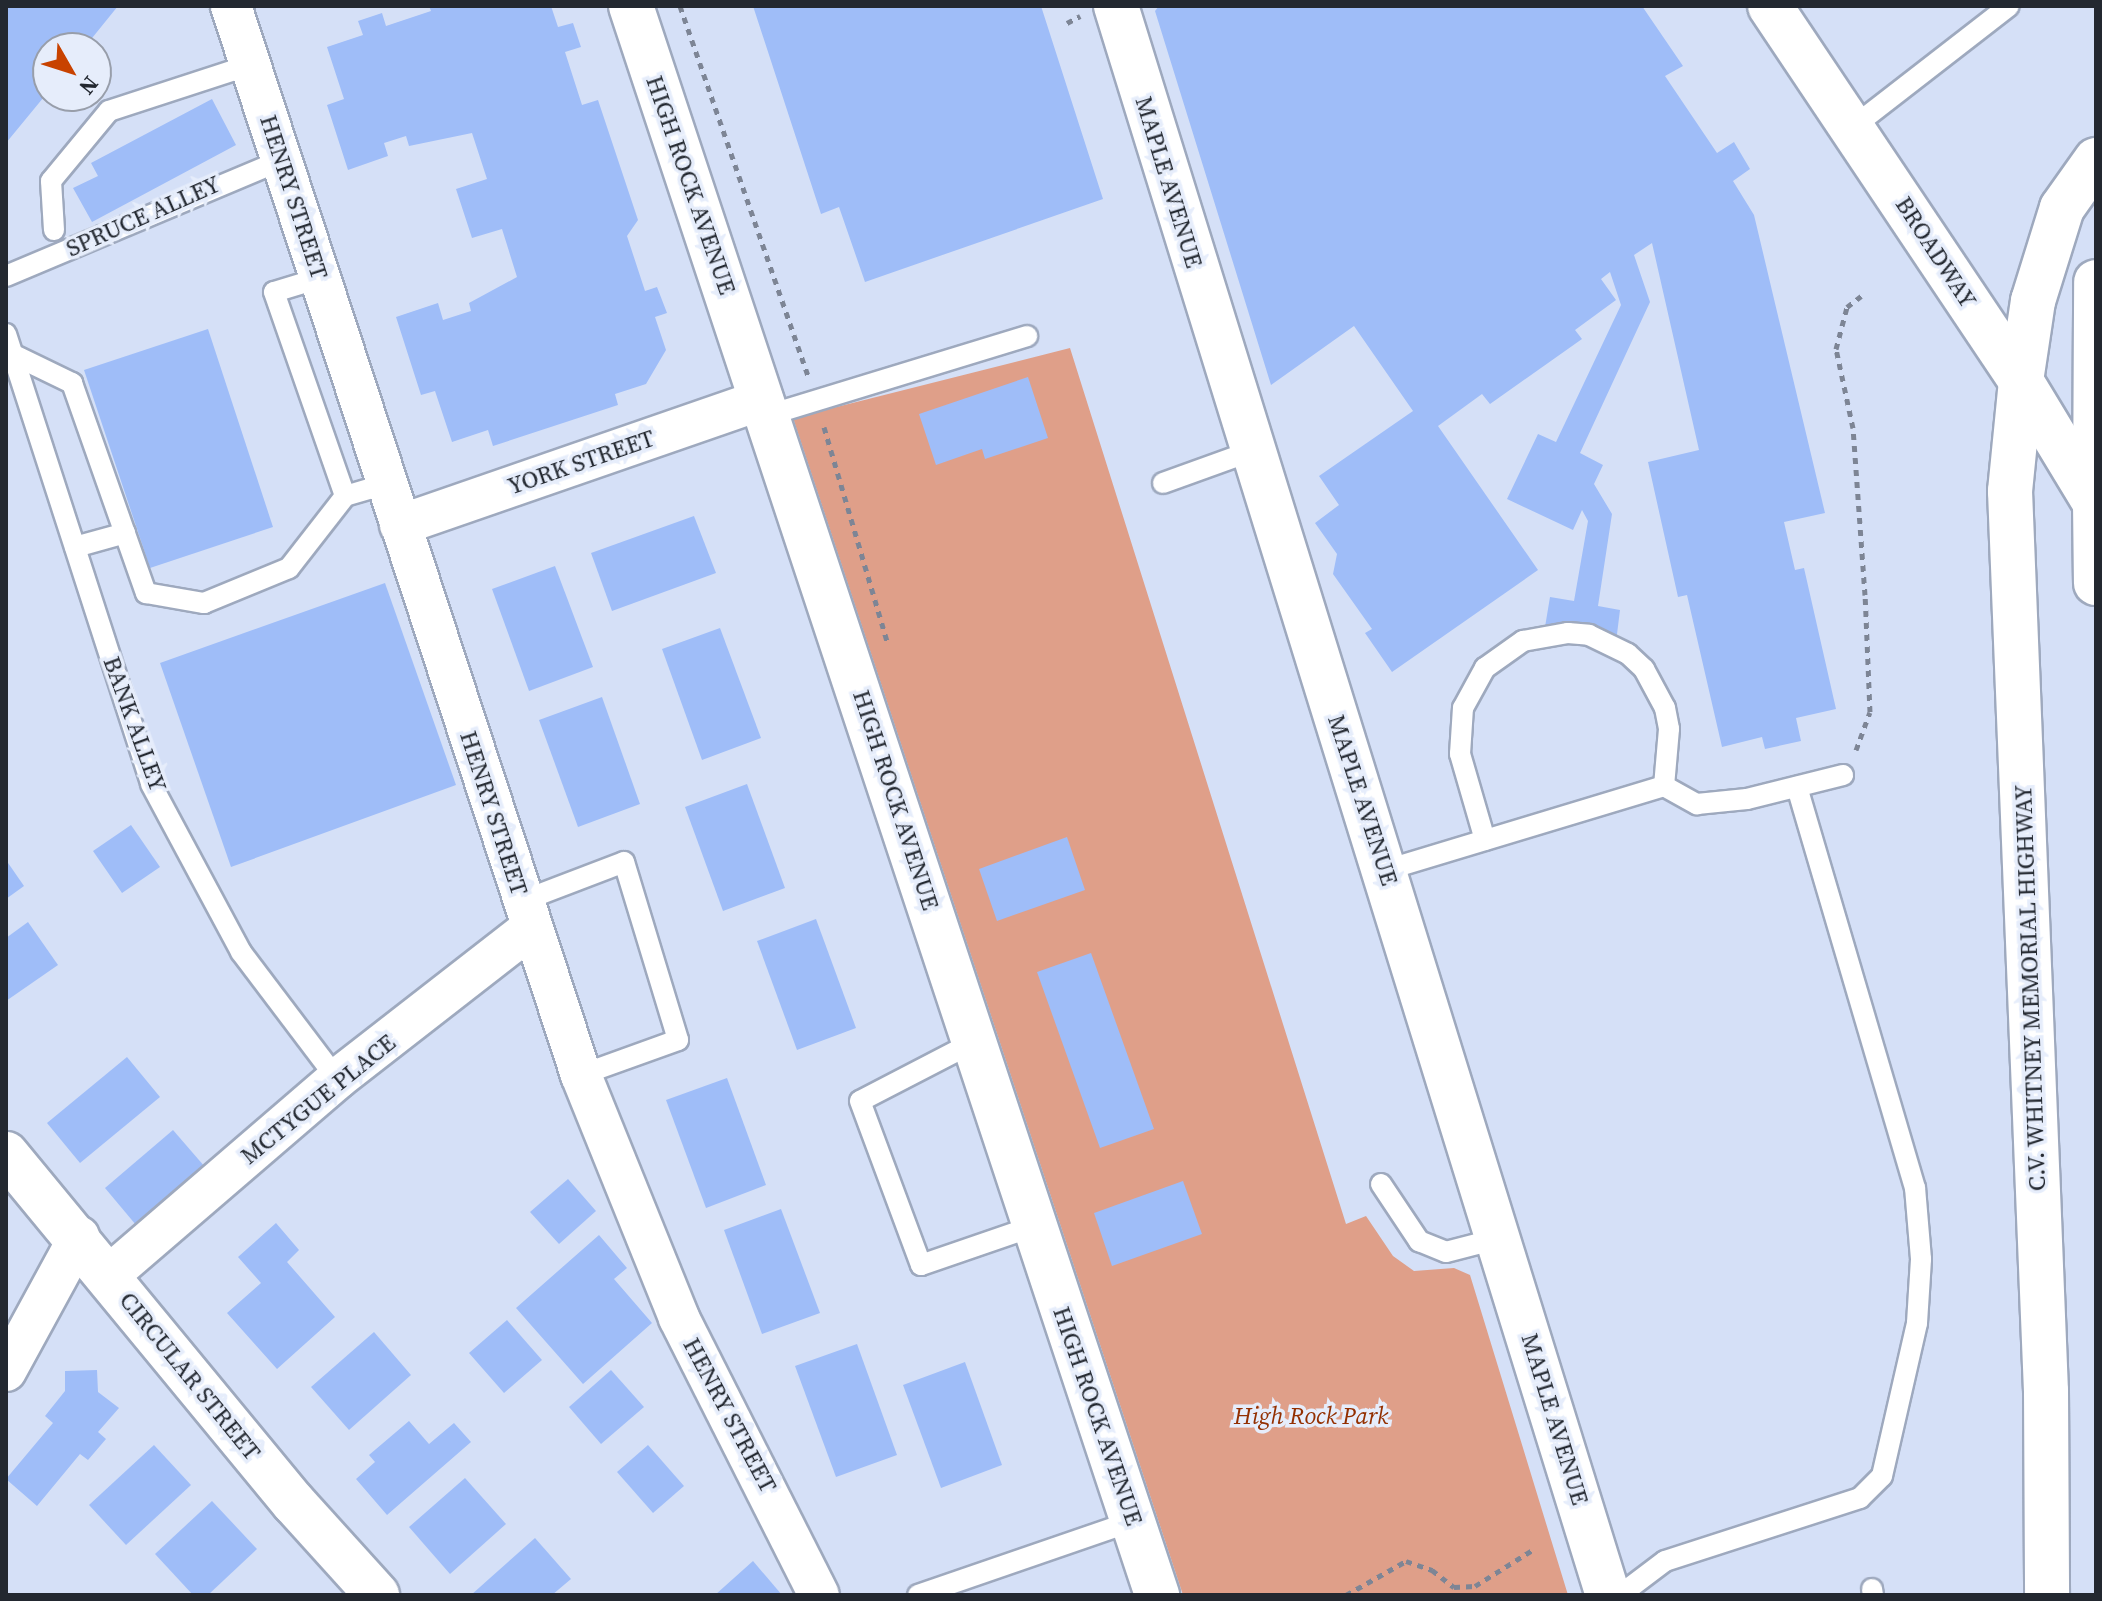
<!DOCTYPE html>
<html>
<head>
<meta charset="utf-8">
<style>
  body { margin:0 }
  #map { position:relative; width:2102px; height:1601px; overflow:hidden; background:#d5e0f7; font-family:"Source Serif 4",serif }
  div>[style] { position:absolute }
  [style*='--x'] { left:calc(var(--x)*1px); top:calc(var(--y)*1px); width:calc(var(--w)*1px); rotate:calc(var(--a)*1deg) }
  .green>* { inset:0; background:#df9f89 }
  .building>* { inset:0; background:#9fbdf8 }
  .path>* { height:5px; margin-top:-2.5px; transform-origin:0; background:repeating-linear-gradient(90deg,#7d8595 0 6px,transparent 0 12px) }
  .roads { filter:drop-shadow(2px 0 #9ea9be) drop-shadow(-2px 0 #9ea9be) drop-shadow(0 2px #9ea9be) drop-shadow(0 -2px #9ea9be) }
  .service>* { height:20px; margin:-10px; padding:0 10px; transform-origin:10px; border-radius:10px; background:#fff }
  .minor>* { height:40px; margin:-20px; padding:0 20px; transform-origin:20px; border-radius:20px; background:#fff }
  .tertiary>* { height:44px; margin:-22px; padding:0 22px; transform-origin:22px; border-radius:22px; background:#fff }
  .secondary>* { height:44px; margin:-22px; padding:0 22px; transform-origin:22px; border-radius:22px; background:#fff }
  .trunk>* { height:44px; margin:-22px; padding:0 22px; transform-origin:22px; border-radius:22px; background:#fff }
  span { translate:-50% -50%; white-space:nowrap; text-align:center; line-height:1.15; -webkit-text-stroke:7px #e6edfb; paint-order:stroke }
  .street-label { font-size:24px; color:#232830 }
  .park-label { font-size:24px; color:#932f01; font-style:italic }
  .frame { position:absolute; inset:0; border:8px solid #232830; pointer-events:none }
  .north { position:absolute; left:32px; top:32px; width:80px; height:80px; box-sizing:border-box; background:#e6edfb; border:2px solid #989eaa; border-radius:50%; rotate:129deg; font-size:22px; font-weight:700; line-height:32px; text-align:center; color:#232830 }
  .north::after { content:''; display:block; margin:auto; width:28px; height:36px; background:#c84200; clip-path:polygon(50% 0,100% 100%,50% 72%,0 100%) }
</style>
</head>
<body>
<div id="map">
  <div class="green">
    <i style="clip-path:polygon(1070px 348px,1346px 1224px,1366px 1216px,1393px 1256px,1414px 1271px,1454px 1268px,1470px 1275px,1568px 1595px,1183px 1595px,793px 418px)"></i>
  </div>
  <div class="building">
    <i style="clip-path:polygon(6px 6px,118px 6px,84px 48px,48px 48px,48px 92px,6px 143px)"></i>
    <i style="clip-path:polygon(429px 6px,551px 6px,558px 27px,573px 23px,581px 47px,565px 52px,582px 105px,598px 100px,638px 220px,627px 236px,645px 291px,657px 287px,667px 313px,655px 317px,666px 350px,646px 384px,615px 394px,618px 405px,493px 446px,488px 430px,452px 442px,435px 391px,421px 395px,396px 317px,438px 303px,443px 320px,471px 311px,469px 303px,517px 277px,502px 229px,472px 238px,456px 189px,487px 179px,472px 133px,409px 146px,406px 136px,384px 143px,388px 156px,348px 170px,327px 105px,344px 99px,327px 47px,363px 35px,358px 21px,382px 13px,386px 26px,431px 11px)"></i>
    <i style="clip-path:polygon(753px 6px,1041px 6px,1103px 199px,865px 282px,839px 207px,821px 214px)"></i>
    <i style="clip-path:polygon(1159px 6px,1642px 6px,1683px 66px,1665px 76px,1717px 153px,1734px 142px,1750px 169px,1733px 181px,1754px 215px,1825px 513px,1784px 522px,1795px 570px,1804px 568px,1836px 709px,1796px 718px,1801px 741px,1765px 749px,1762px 737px,1722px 747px,1687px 595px,1678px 597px,1648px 462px,1699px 450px,1652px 243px,1634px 255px,1650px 302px,1580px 453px,1603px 465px,1594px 484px,1612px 514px,1598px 606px,1620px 610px,1615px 650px,1543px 639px,1550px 597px,1574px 601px,1588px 521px,1582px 510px,1573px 530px,1507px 499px,1538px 434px,1556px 442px,1621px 305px,1610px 272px,1601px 279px,1616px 300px,1575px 330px,1582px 339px,1490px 404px,1482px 394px,1438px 426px,1538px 570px,1392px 672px,1365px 633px,1372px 629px,1333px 574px,1337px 554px,1315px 523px,1339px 505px,1319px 476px,1413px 411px,1354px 326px,1271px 385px,1155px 11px)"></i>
    <i style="clip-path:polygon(212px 99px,236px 145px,92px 222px,73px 188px,98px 176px,91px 163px)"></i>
    <i style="clip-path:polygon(208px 329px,273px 527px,150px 568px,84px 370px)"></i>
    <i style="clip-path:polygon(1028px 377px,1048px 438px,985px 459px,982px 449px,936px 465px,919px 414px)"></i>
    <i style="clip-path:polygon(694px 516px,716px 573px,612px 611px,591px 553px)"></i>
    <i style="clip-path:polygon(555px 566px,593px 667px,529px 691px,492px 589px)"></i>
    <i style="clip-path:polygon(385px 583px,456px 785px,231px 867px,160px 663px)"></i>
    <i style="clip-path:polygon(720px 628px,761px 738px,702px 760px,662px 649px)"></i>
    <i style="clip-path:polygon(602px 697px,640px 804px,578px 827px,539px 720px)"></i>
    <i style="clip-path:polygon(747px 784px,785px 888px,723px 911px,685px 807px)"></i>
    <i style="clip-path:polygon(131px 825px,160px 867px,122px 893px,93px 851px)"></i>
    <i style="clip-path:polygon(1067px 837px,1085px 890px,997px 921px,979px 869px)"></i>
    <i style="clip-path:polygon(6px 860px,24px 886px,6px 899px)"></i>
    <i style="clip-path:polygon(816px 919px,856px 1028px,797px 1050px,757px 941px)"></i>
    <i style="clip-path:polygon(28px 922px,58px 965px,6px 1001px,6px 938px)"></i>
    <i style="clip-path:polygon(1091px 953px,1154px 1129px,1100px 1148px,1037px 972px)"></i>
    <i style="clip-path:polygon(127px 1057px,160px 1097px,80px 1163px,47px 1123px)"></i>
    <i style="clip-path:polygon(727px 1078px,766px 1185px,706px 1208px,666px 1100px)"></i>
    <i style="clip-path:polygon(173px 1130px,205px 1167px,136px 1225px,105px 1188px)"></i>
    <i style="clip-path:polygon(568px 1179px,596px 1211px,559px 1244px,530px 1212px)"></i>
    <i style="clip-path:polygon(1183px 1181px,1202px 1234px,1112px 1266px,1094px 1213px)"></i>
    <i style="clip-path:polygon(781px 1209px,820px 1313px,762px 1334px,724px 1230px)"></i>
    <i style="clip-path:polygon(276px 1223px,299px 1250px,287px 1262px,335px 1317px,277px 1369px,227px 1313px,261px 1283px,238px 1257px)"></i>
    <i style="clip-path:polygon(599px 1235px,627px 1268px,614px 1279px,652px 1323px,583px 1384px,516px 1308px)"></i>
    <i style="clip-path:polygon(507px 1320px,542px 1360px,504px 1393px,469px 1353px)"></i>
    <i style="clip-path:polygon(374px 1332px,411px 1375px,349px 1430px,311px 1387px)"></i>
    <i style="clip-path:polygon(857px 1344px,897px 1455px,836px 1477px,795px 1366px)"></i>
    <i style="clip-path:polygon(965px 1362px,1002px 1465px,941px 1488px,903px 1385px)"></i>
    <i style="clip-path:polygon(97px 1370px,98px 1392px,119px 1408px,98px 1432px,106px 1439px,88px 1460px,80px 1454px,37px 1506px,6px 1479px,53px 1423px,45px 1416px,65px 1391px,65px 1371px)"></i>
    <i style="clip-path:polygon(611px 1370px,644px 1407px,601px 1444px,569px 1407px)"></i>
    <i style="clip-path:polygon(409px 1421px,429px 1444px,454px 1423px,471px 1442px,387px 1515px,356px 1479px,375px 1462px,369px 1455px)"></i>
    <i style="clip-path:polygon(154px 1445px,191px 1485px,126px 1545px,89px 1505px)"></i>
    <i style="clip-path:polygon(648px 1445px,684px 1486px,653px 1513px,617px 1472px)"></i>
    <i style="clip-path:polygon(465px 1478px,506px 1524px,450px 1574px,409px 1527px)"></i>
    <i style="clip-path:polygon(212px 1501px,257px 1549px,208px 1595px,193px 1595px,155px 1554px)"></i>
    <i style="clip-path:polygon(535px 1538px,571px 1579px,552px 1595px,471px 1595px)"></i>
    <i style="clip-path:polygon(753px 1561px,782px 1595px,715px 1595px)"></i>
  </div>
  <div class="path">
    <i style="--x:680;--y:6;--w:392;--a:70.9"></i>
    <i style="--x:1067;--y:23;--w:15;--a:-28"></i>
    <i style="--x:824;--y:427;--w:226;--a:73.6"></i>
    <i style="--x:1856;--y:750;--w:40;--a:-69.8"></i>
    <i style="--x:1870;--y:712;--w:117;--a:-92.4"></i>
    <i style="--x:1865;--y:595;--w:167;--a:-94.1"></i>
    <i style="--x:1853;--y:428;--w:81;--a:-102.1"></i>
    <i style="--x:1836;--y:349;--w:43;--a:-75.3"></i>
    <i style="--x:1847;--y:307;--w:18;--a:-38"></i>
    <i style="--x:1346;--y:1595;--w:69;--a:-29.5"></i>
    <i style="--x:1406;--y:1561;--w:28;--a:19"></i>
    <i style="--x:1432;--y:1570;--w:28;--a:38"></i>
    <i style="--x:1454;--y:1587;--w:21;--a:-3"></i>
    <i style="--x:1475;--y:1586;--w:70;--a:-32.1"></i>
  </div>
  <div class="roads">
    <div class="service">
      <i style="--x:1853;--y:127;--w:197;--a:-37.8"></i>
      <i style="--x:54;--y:230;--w:49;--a:-93.5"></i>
      <i style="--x:51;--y:181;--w:91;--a:-50.4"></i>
      <i style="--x:109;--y:111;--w:148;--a:-18.1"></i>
      <i style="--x:6;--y:276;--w:299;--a:-22.8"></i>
      <i style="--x:320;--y:278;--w:48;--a:163.1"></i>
      <i style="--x:274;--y:292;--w:216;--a:70.8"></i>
      <i style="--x:345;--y:496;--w:43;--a:-16.3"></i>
      <i style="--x:6;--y:334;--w:473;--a:72.1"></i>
      <i style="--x:151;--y:784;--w:191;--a:61.8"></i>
      <i style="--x:241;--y:952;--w:159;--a:52.9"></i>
      <i style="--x:12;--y:354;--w:67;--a:25.8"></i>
      <i style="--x:72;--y:383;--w:223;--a:70.6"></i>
      <i style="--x:146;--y:593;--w:59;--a:9.8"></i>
      <i style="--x:204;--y:603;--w:92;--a:-22.4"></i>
      <i style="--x:289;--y:568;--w:91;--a:-52.1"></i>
      <i style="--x:769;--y:415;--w:270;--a:-17"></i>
      <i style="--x:1163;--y:483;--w:95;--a:-19.8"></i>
      <i style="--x:75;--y:547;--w:52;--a:-15.6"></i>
      <i style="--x:1485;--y:840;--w:90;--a:-106.2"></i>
      <i style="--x:1460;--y:754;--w:46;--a:-86.3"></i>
      <i style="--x:1463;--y:708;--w:46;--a:-61.2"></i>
      <i style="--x:1485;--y:668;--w:47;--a:-35.4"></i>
      <i style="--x:1523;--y:641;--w:46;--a:-10.1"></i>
      <i style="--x:1568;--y:633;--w:21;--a:5"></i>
      <i style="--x:1589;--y:635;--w:43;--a:26"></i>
      <i style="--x:1628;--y:654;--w:22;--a:43"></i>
      <i style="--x:1644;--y:669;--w:44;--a:61.7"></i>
      <i style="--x:1665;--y:708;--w:21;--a:79"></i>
      <i style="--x:1669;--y:729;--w:57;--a:95"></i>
      <i style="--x:1386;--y:870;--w:290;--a:-16.8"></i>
      <i style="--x:1664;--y:786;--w:38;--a:29"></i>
      <i style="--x:1697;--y:804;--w:50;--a:-5.7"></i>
      <i style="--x:1747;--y:799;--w:99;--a:-14"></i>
      <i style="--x:522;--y:901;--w:109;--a:-20.9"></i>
      <i style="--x:624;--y:862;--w:186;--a:73.1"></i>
      <i style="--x:678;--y:1040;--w:103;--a:160.2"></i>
      <i style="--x:974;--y:1042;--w:128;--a:152.6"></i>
      <i style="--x:860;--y:1101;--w:175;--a:69.6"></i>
      <i style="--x:921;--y:1265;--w:120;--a:-19"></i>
      <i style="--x:1381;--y:1184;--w:69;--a:56.3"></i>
      <i style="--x:1419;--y:1241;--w:29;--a:22"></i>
      <i style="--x:1446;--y:1252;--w:56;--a:-14.5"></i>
      <i style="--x:1872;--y:1589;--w:6;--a:81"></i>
      <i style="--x:918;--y:1595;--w:227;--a:-19"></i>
      <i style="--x:1620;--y:1595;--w:56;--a:-37.1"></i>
      <i style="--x:1665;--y:1561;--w:205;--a:-17.9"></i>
      <i style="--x:1860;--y:1498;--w:31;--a:-45"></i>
      <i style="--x:1882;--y:1476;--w:157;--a:-77.1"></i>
      <i style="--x:1917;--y:1323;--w:64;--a:-86.4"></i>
      <i style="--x:1921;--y:1259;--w:71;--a:-94.8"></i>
      <i style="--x:1915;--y:1188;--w:418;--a:-106.4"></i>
    </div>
    <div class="minor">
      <i style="--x:231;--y:6;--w:1125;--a:71.87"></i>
      <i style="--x:581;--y:1075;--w:262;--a:68"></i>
      <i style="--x:679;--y:1318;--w:310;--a:63.2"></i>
      <i style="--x:400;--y:525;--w:384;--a:-19.1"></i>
      <i style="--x:108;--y:1276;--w:302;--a:-40.7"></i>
      <i style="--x:337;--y:1079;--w:247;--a:-37.9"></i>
      <i style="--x:6;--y:1371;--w:153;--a:-61.4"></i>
    </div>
    <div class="tertiary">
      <i style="--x:631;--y:6;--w:1674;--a:71.68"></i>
      <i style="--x:1116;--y:6;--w:1663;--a:72.8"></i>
      <i style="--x:6;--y:1154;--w:452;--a:50.5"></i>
      <i style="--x:294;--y:1503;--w:124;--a:47.9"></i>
    </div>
    <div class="secondary">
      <i style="--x:2021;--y:381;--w:81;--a:-81.5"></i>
      <i style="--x:2033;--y:301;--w:97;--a:-72.7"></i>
      <i style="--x:2062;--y:208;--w:59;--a:-54.7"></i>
      <i style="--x:2095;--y:503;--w:221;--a:-89.7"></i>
    </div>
    <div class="trunk">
      <i style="--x:1770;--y:6;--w:451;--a:56.2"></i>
      <i style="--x:2021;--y:381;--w:143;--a:58.8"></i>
      <i style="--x:2095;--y:503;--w:80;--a:89.3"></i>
      <i style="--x:2021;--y:381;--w:111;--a:95.7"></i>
      <i style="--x:2010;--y:491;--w:901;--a:87.71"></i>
      <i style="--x:2046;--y:1391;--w:204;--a:89.7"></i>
    </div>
  </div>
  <div class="street-label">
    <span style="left:1169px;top:182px;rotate:73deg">MAPLE AVENUE</span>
    <span style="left:691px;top:185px;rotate:71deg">HIGH ROCK AVENUE</span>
    <span style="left:294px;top:197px;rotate:72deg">HENRY STREET</span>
    <span style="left:143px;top:216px;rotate:-24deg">SPRUCE ALLEY</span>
    <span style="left:1936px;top:252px;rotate:57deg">BROADWAY</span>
    <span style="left:581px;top:462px;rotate:-19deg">YORK STREET</span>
    <span style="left:135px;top:724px;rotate:70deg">BANK ALLEY</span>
    <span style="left:896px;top:800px;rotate:72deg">HIGH ROCK AVENUE</span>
    <span style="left:1363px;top:800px;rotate:72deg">MAPLE AVENUE</span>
    <span style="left:494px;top:813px;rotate:72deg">HENRY STREET</span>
    <span style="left:2030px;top:988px;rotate:-92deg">C.V. WHITNEY MEMORIAL HIGHWAY</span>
    <span style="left:318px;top:1099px;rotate:-39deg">MCTYGUE PLACE</span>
    <span style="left:190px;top:1376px;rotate:51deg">CIRCULAR STREET</span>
    <span style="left:730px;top:1415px;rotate:62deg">HENRY STREET</span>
    <span style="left:1098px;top:1416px;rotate:71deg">HIGH ROCK AVENUE</span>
    <span style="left:1555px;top:1419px;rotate:73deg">MAPLE AVENUE</span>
  </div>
  <div class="park-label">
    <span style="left:1311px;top:1416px">High Rock Park</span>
  </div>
  <div class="frame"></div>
  <div class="north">N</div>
</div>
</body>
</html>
